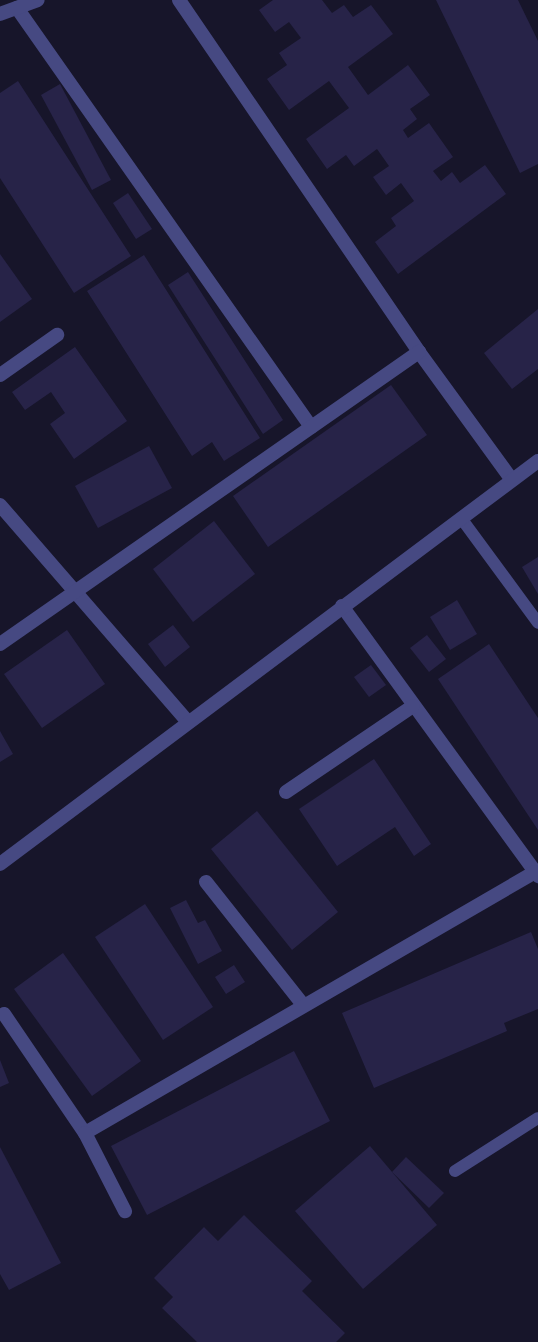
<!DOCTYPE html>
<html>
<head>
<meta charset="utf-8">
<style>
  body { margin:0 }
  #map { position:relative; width:538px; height:1342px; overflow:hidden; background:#17152a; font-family:Rubik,sans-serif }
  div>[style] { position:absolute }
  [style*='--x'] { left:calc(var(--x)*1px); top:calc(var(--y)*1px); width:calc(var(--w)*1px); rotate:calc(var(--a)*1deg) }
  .building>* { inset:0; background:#272348 }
  .service>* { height:12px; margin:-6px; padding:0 6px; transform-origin:6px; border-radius:6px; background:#464982 }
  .minor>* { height:14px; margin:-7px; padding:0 7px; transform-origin:7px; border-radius:7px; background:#464982 }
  span { translate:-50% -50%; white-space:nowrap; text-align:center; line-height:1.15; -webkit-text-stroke:5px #17152a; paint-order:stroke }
</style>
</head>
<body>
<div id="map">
  <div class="building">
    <i style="clip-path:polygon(273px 0,322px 0,332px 13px,344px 5px,353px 17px,371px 5px,393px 34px,348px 67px,368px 95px,408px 65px,430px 95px,410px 109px,417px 119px,403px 130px,408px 138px,429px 123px,453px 157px,433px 171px,441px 181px,452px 172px,460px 183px,485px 165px,506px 194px,398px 274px,375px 242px,396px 226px,391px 218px,414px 201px,401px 183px,386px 195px,373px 177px,389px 166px,377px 149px,354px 166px,346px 155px,327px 169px,306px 139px,349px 108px,329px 81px,289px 110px,267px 79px,287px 65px,279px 53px,301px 38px,289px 22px,275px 32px,259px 10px)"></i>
    <i style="clip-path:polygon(436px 0,518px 0,538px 41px,538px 164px,520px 173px)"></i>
    <i style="clip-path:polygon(18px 81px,131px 256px,74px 293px,0 178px,0 93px)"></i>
    <i style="clip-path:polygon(60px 84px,111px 180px,92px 190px,41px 95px)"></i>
    <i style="clip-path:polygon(128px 193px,152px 229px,136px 239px,113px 203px)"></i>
    <i style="clip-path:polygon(0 254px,32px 299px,0 322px)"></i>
    <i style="clip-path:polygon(144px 255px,260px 438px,224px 461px,212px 442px,192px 456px,87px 291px)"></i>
    <i style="clip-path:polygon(188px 272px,283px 420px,263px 434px,168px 285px)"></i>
    <i style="clip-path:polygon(538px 309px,538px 369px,512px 389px,484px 353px)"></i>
    <i style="clip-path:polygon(75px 347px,127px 421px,74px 459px,50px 424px,65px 413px,51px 392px,25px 410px,12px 392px)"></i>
    <i style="clip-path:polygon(391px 385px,427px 435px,268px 547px,233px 496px)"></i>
    <i style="clip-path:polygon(149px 446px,172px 488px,98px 528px,75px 486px)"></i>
    <i style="clip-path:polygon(214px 521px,255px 574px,193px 622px,153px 569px)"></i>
    <i style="clip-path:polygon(538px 557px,538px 594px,522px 567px)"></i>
    <i style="clip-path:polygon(457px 600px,477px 634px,450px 650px,430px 617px)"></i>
    <i style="clip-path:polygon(173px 625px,190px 647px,165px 667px,148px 644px)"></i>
    <i style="clip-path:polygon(67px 630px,105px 684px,42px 728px,4px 674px)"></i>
    <i style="clip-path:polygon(427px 635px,446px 659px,429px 672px,410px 648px)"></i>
    <i style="clip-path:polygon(489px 644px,538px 718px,538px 830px,438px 679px)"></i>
    <i style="clip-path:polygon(371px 665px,386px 685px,369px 697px,354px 677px)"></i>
    <i style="clip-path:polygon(0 731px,13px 754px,0 762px)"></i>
    <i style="clip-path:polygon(374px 759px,431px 844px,414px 856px,395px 827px,337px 866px,299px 809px)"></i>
    <i style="clip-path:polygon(257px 811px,338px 912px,292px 950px,211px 849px)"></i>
    <i style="clip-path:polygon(186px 900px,198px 923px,205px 920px,222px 951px,198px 964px,170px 908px)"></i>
    <i style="clip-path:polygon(145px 904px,213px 1007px,163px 1040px,95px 937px)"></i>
    <i style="clip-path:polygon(531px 932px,538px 949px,538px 1009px,504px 1023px,507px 1031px,374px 1088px,342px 1013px)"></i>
    <i style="clip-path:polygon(63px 953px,141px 1061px,92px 1096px,14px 989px)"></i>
    <i style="clip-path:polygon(234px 965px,245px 982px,226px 994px,215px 977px)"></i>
    <i style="clip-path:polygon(294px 1051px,330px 1121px,147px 1215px,111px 1146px)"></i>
    <i style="clip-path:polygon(0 1060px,9px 1083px,0 1087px)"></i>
    <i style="clip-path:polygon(370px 1146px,437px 1225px,363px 1289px,295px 1211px)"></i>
    <i style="clip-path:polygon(0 1147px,61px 1263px,9px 1290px,0 1274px)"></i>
    <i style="clip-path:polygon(406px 1157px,444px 1193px,429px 1208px,392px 1172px)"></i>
    <i style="clip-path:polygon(244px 1215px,312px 1281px,302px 1291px,345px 1333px,336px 1342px,197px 1342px,162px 1308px,173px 1297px,154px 1278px,204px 1227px,218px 1241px)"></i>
  </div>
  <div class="service">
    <i style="--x:461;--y:518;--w:130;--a:53.7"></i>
    <i style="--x:455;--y:1171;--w:98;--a:-32.6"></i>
  </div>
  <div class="minor">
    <i style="--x:179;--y:0;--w:426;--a:55.7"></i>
    <i style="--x:419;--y:352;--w:158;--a:54"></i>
    <i style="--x:17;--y:8;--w:512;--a:54.94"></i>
    <i style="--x:0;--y:14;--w:40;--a:-20.2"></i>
    <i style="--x:0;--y:375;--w:70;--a:-35.1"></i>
    <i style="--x:0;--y:505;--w:286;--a:49.1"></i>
    <i style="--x:342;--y:606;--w:334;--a:54"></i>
    <i style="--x:0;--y:644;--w:511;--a:-34.87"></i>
    <i style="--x:286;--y:792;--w:153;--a:-34.1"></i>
    <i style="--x:0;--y:864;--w:672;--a:-36.84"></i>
    <i style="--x:206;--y:882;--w:157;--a:51.7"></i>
    <i style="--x:4;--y:1014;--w:144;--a:55.8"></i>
    <i style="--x:85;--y:1133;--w:520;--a:-30.11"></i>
    <i style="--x:85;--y:1133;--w:88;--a:62.9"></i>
  </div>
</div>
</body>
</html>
